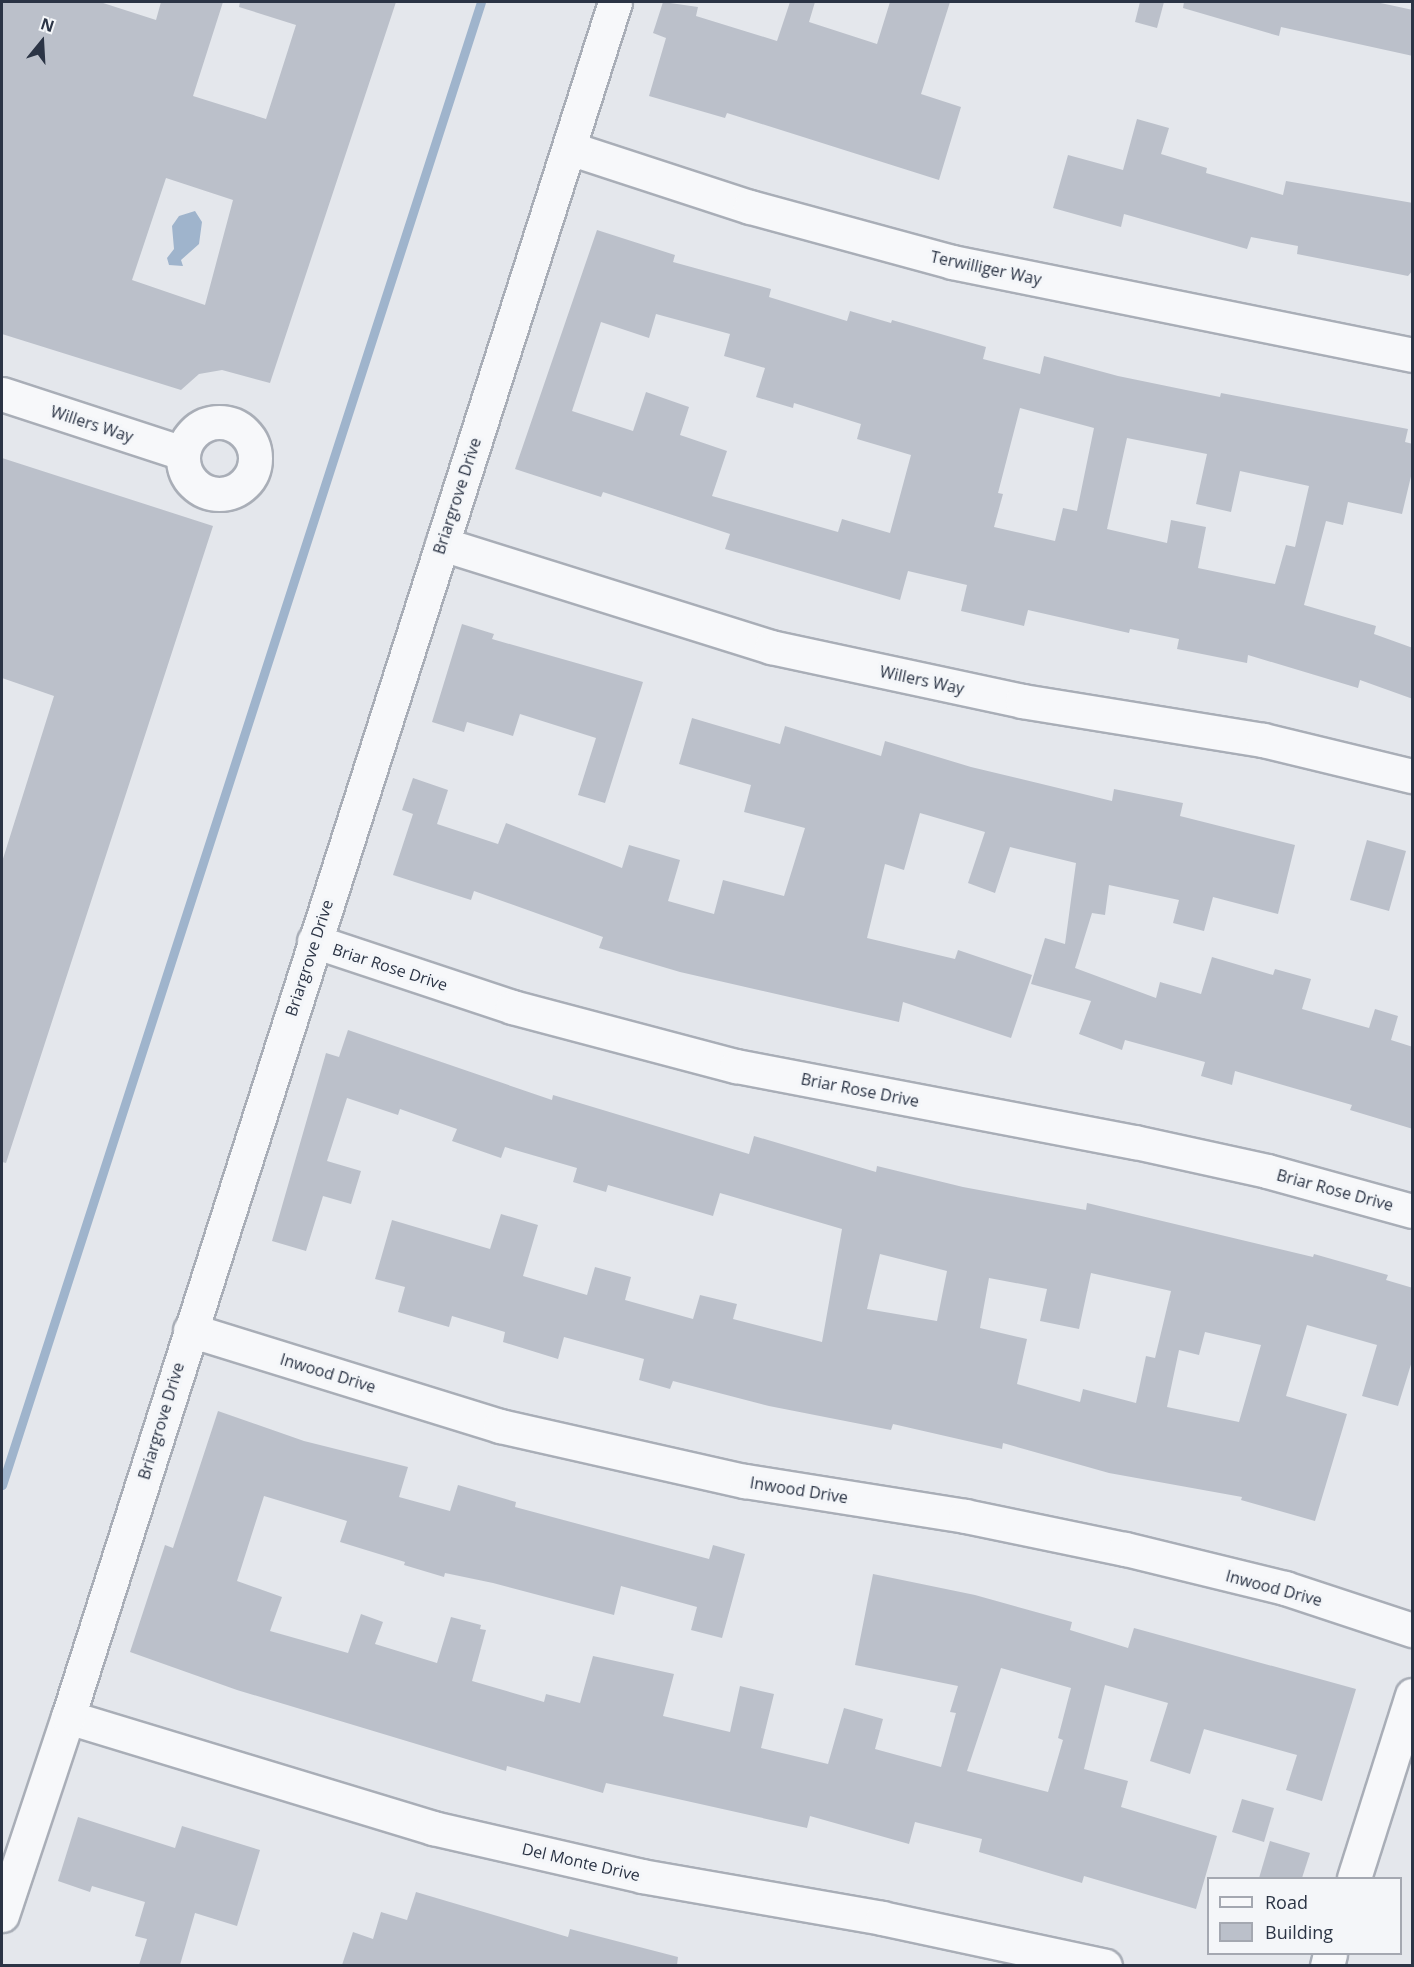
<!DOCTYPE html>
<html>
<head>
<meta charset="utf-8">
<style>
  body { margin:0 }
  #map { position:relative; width:1414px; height:1967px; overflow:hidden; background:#e4e7ec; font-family:"Open Sans",sans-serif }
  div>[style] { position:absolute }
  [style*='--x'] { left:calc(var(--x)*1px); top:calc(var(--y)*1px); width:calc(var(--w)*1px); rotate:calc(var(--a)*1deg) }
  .water>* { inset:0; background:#9fb4cc }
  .stream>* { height:9px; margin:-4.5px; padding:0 4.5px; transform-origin:4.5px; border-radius:4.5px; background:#9fb4cc }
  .building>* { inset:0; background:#bbc0ca }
  .roads { filter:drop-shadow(2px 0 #a9aeb7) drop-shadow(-2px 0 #a9aeb7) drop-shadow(0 2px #a9aeb7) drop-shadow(0 -2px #a9aeb7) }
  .minor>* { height:33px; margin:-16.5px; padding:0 16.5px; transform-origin:16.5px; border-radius:16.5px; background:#f7f8fa }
  .minor>.ring { margin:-16.5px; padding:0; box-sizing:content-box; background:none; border:33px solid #f7f8fa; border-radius:50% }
  span { translate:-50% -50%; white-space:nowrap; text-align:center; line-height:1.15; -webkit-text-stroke:6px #f4f6f9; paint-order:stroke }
  .street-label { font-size:16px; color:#2b3445 }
  .frame { position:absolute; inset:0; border:3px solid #2b3445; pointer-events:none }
  .legend { position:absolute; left:1207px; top:1877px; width:195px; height:78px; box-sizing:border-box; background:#f4f6f9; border:2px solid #a4a8b1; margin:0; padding:8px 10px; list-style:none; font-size:18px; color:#2b3445 }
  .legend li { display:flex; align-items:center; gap:12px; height:30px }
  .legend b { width:30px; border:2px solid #a4a8b1 }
  .north { position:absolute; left:12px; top:12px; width:60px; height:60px; -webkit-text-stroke:4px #f4f6f9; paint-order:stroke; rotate:18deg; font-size:16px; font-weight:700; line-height:24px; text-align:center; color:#2b3445 }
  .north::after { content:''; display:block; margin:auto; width:21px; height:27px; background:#2b3445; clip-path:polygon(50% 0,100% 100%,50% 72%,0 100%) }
</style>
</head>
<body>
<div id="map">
  <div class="water">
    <i style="clip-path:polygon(195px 211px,202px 222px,199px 244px,181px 260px,183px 266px,169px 265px,167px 258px,174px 249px,172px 226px,179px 216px)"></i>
  </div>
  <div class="stream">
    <i style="--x:2;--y:1485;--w:1558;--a:-72.1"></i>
  </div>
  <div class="building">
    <i style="clip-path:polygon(evenodd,2px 2px,100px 2px,156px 20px,161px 2px,223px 2px,193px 96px,266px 119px,296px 25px,239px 7px,240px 2px,396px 2px,270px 383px,222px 370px,199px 374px,181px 390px,2px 334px,2px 2px,166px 178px,233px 200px,205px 305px,132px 280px,166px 178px)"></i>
    <i style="clip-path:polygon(663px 2px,698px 7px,696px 16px,777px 41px,790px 2px,815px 2px,809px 22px,877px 44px,890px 2px,950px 2px,921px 94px,961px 107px,939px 180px,727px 113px,725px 118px,649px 96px,666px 38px,653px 33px)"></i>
    <i style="clip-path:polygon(1140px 2px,1164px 2px,1157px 28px,1135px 22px)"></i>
    <i style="clip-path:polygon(1184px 2px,1376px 2px,1413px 10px,1413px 56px,1281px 27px,1279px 36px,1183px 8px)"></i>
    <i style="clip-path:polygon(1137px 119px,1169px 128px,1161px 154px,1207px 168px,1206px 173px,1283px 195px,1286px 181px,1413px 203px,1413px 270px,1408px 276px,1297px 254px,1298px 246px,1251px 237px,1247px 249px,1124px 214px,1121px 227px,1053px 208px,1068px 155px,1123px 170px)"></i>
    <i style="clip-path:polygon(evenodd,597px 230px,675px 255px,673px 262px,771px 289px,769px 297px,847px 321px,850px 311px,891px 323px,892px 320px,986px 347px,983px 359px,1040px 374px,1044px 356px,1118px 376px,1220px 397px,1221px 393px,1408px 429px,1405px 442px,1413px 444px,1413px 468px,1402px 514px,1348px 502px,1343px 525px,1326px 521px,1304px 605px,1376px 626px,1374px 634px,1413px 648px,1413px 699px,1360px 680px,1358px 688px,1248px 655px,1247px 663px,1177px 649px,1179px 639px,1130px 629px,1129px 633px,1028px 610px,1024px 626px,961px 611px,967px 585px,908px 571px,900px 600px,725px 549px,730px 534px,603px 492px,601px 497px,515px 469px,597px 230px,656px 314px,730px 334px,724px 356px,765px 368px,756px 397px,793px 408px,794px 403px,861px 424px,857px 439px,911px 455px,890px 533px,842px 519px,838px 532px,712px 496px,727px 451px,680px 435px,689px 407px,646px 392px,633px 431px,572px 411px,601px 322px,649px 338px,656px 314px,597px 230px,1020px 408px,1094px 428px,1077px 511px,1063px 508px,1055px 541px,994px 527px,1003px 494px,998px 493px,1020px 408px,597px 230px,1127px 438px,1207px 454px,1196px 504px,1231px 512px,1240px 471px,1309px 486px,1295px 547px,1286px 545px,1275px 584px,1198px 568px,1206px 527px,1171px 520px,1167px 543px,1107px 529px,1127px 438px)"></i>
    <i style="clip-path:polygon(2px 458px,213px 526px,6px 1163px,2px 1162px,2px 862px,54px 696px,2px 678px)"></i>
    <i style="clip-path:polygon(462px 624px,494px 634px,492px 639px,643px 682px,605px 803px,578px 795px,596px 738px,520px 714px,513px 736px,467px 722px,464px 732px,432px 722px)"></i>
    <i style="clip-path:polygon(692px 718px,780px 744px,785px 726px,881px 756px,885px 741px,971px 767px,1112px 801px,1114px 789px,1183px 803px,1180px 816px,1295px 845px,1278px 914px,1213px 897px,1204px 931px,1173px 923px,1179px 900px,1109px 885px,1105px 915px,1092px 913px,1075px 968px,1156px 998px,1160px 982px,1201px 994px,1212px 957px,1273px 975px,1275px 969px,1311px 979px,1302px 1009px,1369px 1028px,1375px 1009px,1398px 1016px,1391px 1040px,1413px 1047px,1413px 1129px,1350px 1110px,1352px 1105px,1235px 1071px,1232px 1085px,1201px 1076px,1205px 1062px,1125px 1040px,1122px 1050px,1079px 1034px,1091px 1001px,1031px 984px,1045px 938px,1065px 944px,1076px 863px,1010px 847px,995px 893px,968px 883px,985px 832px,920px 813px,904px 870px,885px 864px,867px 938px,955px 959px,958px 950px,1032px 975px,1011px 1038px,903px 1002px,899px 1022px,680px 972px,599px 948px,603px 937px,474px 891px,471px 900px,393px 875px,413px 814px,402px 810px,413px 778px,448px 790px,437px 824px,498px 844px,506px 823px,622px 868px,629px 845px,680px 860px,668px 901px,714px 914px,723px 880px,784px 896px,805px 828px,744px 812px,751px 785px,679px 764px)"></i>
    <i style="clip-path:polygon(1367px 840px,1406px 851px,1389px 911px,1350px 900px)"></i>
    <i style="clip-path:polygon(evenodd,348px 1030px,552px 1100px,553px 1095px,749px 1154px,754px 1136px,876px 1172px,877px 1166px,963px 1187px,1086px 1210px,1087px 1203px,1313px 1257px,1314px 1254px,1388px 1275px,1386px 1280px,1413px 1288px,1413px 1358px,1398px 1406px,1362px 1396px,1377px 1345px,1307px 1325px,1286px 1396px,1347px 1414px,1315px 1521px,1241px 1500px,1242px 1497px,1109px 1473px,1003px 1443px,1002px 1449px,893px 1424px,891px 1430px,769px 1406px,673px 1381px,670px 1389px,639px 1380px,644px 1359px,564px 1337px,558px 1359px,503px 1342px,505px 1332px,452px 1316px,449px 1327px,398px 1312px,405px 1287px,375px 1279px,392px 1220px,490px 1249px,501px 1214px,538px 1225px,523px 1276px,587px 1295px,595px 1267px,631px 1277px,625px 1300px,693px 1319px,700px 1295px,737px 1304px,733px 1319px,822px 1342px,842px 1229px,720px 1193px,713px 1216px,608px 1185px,606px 1192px,573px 1182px,577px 1168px,505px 1147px,501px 1158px,452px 1141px,457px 1129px,400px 1109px,398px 1115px,347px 1098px,327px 1161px,361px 1171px,351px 1204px,323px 1196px,306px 1251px,272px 1241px,326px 1053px,339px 1057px,348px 1030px,880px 1254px,947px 1271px,937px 1321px,867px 1309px,880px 1254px,348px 1030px,1091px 1273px,1171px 1291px,1155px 1358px,1146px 1356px,1136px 1403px,1083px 1389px,1080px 1402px,1017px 1384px,1027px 1339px,980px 1328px,989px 1278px,1047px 1289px,1040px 1321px,1079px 1329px,1091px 1273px,348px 1030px,1205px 1332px,1261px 1345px,1239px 1422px,1167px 1407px,1179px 1350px,1199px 1355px,1205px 1332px)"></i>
    <i style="clip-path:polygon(evenodd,218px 1411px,304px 1441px,408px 1467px,399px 1497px,450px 1511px,458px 1485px,516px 1502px,515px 1507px,709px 1559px,713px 1545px,745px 1554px,722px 1638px,691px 1630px,697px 1607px,621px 1586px,614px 1615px,493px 1583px,445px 1573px,444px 1577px,404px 1565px,405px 1562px,340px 1542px,347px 1521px,264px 1496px,237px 1581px,282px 1597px,270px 1631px,348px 1653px,361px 1614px,383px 1622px,375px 1644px,437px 1663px,451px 1617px,481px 1625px,480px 1629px,486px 1630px,472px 1681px,544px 1702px,546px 1694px,580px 1703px,593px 1656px,674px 1674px,663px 1716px,730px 1732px,740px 1686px,774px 1694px,761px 1748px,828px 1764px,844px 1708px,883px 1719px,875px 1749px,941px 1767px,956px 1713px,950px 1712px,958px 1686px,855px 1665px,873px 1574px,975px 1595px,1072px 1622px,1070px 1630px,1128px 1648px,1134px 1628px,1356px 1689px,1322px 1801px,1286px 1790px,1297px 1755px,1204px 1729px,1190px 1774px,1150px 1761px,1168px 1703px,1105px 1685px,1084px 1769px,1128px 1781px,1121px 1807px,1217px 1836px,1196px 1909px,1084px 1876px,1082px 1883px,979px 1852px,982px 1839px,915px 1822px,909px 1844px,810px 1816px,807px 1828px,606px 1783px,603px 1793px,507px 1766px,506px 1771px,237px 1690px,130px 1652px,165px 1545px,173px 1548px,218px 1411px,1001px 1668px,1071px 1688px,1058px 1738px,1063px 1740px,1048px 1792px,967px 1771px,1001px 1668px)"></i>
    <i style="clip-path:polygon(1242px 1799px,1274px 1808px,1264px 1842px,1232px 1832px)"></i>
    <i style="clip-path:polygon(78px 1817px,175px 1848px,182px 1826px,260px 1850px,237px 1926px,195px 1913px,180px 1965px,139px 1965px,147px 1939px,135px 1936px,145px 1902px,92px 1886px,90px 1892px,58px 1881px)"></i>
    <i style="clip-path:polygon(1270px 1841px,1310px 1853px,1302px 1878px,1259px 1878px)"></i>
    <i style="clip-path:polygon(416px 1892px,568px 1937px,570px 1929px,678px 1957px,677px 1965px,342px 1965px,353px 1932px,373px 1939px,381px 1912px,407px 1920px)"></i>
  </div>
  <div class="roads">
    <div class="minor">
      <i style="--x:569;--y:148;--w:190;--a:18.1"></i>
      <i style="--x:750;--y:207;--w:209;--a:15.2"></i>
      <i style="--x:952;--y:262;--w:469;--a:11.4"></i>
      <i style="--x:2;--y:394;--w:190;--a:18.1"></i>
      <i class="ring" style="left:183px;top:422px;width:39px;height:39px"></i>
      <i style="--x:442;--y:544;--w:345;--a:17.4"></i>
      <i style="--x:771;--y:647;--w:257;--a:12.1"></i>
      <i style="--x:1022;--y:701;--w:244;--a:9.2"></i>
      <i style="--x:1263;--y:740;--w:153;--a:13.6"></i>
      <i style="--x:314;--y:941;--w:209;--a:18.4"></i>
      <i style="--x:512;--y:1007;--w:232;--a:14.8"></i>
      <i style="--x:736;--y:1066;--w:406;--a:10.8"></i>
      <i style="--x:1135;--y:1142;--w:135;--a:12.4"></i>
      <i style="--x:1267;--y:1171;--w:150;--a:15.4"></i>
      <i style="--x:190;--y:1330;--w:325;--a:17.2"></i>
      <i style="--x:500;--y:1426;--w:251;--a:12.7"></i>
      <i style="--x:745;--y:1481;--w:223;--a:9"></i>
      <i style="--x:965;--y:1516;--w:163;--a:11.7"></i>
      <i style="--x:1125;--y:1549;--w:165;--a:13.7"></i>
      <i style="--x:1285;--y:1588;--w:134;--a:18.3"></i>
      <i style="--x:68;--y:1717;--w:382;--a:16.9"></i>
      <i style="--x:433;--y:1828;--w:214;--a:12.9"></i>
      <i style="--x:642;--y:1876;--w:244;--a:9.9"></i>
      <i style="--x:882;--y:1918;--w:228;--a:12.1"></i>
      <i style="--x:1354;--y:1878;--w:192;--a:-72.4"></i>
      <i style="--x:2;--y:1915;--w:209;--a:-71.6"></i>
      <i style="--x:68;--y:1717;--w:1800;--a:-72.31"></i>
      <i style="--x:1327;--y:1966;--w:12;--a:-76"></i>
    </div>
  </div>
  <div class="street-label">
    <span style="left:986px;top:268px;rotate:12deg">Terwilliger Way</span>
    <span style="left:92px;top:424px;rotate:18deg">Willers Way</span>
    <span style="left:457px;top:496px;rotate:-72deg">Briargrove Drive</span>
    <span style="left:922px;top:680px;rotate:12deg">Willers Way</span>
    <span style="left:309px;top:958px;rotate:-72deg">Briargrove Drive</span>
    <span style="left:390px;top:967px;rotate:18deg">Briar Rose Drive</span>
    <span style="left:860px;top:1090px;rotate:11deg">Briar Rose Drive</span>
    <span style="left:1335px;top:1190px;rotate:15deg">Briar Rose Drive</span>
    <span style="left:328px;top:1373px;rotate:17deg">Inwood Drive</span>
    <span style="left:161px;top:1421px;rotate:-73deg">Briargrove Drive</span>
    <span style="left:799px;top:1490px;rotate:9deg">Inwood Drive</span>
    <span style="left:1274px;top:1588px;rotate:15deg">Inwood Drive</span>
    <span style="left:581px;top:1862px;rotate:13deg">Del Monte Drive</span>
  </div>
  <div class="frame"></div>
  <ul class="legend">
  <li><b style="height:8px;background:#f7f8fa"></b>Road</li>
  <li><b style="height:16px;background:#bbc0ca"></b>Building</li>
  </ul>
  <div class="north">N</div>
</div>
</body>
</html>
